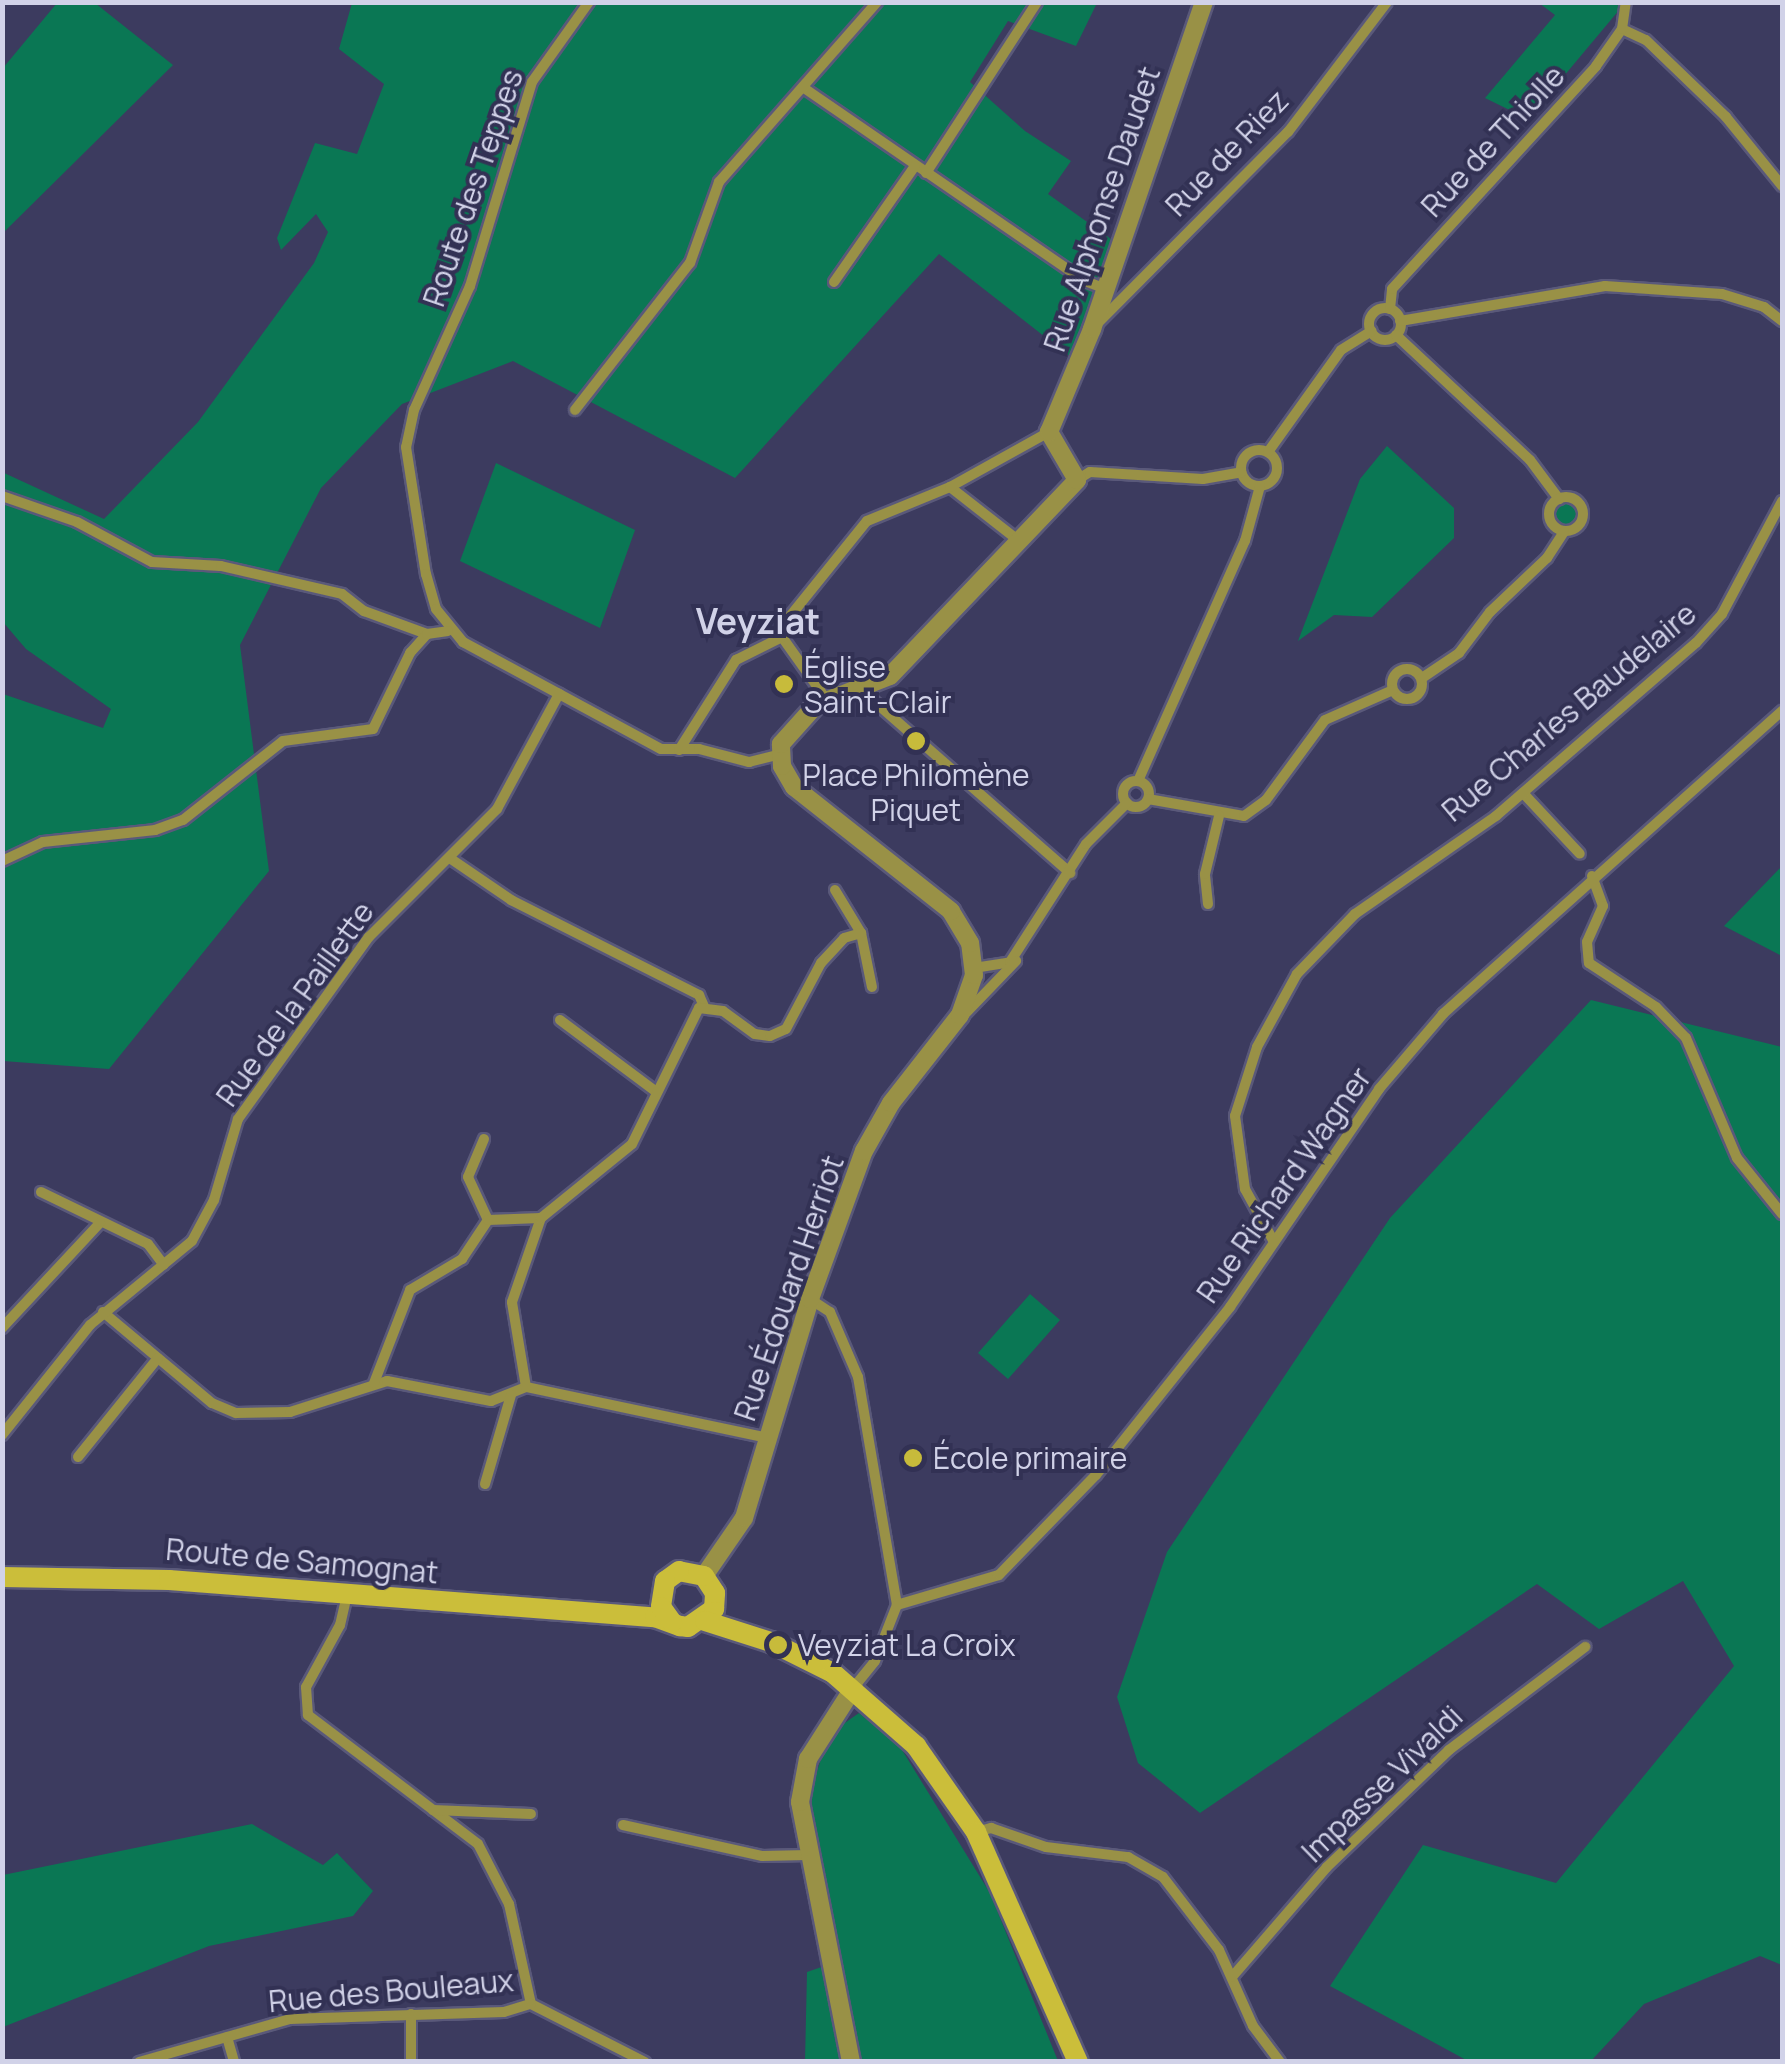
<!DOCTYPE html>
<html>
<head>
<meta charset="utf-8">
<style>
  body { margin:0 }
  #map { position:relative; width:1785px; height:2064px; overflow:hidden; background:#3c3b5f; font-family:Manrope,sans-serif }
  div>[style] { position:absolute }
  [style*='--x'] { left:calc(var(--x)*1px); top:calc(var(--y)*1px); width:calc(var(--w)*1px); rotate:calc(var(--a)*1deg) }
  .green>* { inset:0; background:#0a7754 }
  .round { border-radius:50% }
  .roads { filter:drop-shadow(2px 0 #5a597a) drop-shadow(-2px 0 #5a597a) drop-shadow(0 2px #5a597a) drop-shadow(0 -2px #5a597a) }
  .minor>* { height:10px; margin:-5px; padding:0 5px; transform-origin:5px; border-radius:5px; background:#999146 }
  .minor>.ring { margin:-5px; padding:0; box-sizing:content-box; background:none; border:10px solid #999146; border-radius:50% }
  .tertiary>* { height:18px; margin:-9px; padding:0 9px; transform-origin:9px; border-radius:9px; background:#999146 }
  .secondary>* { height:20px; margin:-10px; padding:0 10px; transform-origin:10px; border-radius:10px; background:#cbbe3a }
  .dots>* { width:28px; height:28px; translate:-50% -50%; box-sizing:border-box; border:5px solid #323154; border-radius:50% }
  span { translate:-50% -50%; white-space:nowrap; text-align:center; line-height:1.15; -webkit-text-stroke:8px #323154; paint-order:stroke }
  .street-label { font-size:30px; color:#d1d2e8 }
  .poi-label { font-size:30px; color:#d1d2e8 }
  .left { translate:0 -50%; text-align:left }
  .quarter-label { font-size:35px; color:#d1d2e8; font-weight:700 }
  .frame { position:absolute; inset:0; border:5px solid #d1d2e8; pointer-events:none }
</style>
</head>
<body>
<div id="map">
  <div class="green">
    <i style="clip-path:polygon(57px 3px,95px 3px,173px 65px,3px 233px,3px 68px)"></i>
    <i style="clip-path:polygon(352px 3px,1097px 3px,1076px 46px,1008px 21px,970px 82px,1025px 131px,1071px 161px,1048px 194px,1111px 239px,1072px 358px,939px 254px,735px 478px,513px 361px,402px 404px,321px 488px,240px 645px,269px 871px,109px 1069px,3px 1061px,3px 694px,103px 728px,111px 709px,26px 649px,3px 622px,2px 472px,104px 519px,198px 422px,314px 263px,328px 232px,316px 214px,281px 250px,277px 238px,315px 143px,357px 154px,384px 84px,339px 49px)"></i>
    <i style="clip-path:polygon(1539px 3px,1625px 3px,1528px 119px,1485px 98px,1555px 15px)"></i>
    <i style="clip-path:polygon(1387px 446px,1454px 508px,1454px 538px,1372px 617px,1334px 615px,1298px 641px,1360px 479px)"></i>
    <i style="clip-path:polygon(496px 463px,635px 530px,600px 628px,460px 561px)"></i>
    <i class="round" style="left:1555px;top:503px;width:22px;height:22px"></i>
    <i style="clip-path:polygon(1782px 866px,1782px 956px,1724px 926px)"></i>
    <i style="clip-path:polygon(1591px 1000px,1782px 1047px,1782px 1965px,1760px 1956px,1644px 2004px,1590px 2062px,1468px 2061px,1330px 1986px,1423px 1845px,1556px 1883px,1734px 1666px,1683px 1581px,1599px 1629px,1537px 1584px,1200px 1813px,1138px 1763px,1117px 1697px,1167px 1552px,1390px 1218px)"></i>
    <i style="clip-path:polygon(1030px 1294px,1060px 1320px,1008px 1379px,978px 1353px)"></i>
    <i style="clip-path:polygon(859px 1713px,899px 1745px,990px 1893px,1058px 2061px,805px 2062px,807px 1972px,833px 1963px,806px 1806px,829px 1734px)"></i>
    <i style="clip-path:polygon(252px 1824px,323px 1865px,337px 1853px,373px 1891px,353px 1916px,209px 1946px,3px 2027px,3px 1875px)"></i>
  </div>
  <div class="roads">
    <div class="minor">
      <i style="--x:589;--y:2;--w:98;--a:125.5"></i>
      <i style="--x:532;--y:82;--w:213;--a:106.9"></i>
      <i style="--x:470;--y:286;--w:136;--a:114.3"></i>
      <i style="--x:414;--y:410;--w:38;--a:102"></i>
      <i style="--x:406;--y:447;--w:129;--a:81.1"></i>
      <i style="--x:426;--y:574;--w:36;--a:74"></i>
      <i style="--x:436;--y:609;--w:43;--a:50.7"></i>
      <i style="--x:463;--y:642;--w:225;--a:28.4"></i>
      <i style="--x:661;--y:749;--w:38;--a:0"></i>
      <i style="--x:699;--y:749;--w:52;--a:14.6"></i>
      <i style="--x:749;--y:762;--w:32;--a:-14"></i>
      <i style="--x:1622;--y:29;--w:26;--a:25"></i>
      <i style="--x:1646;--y:40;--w:111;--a:43.9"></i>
      <i style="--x:1726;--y:117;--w:89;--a:50.9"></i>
      <i style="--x:804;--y:88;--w:341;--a:34.5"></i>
      <i style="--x:1085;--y:281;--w:22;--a:21"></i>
      <i style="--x:926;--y:173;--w:204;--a:-57"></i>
      <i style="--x:834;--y:282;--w:141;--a:-55.1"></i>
      <i class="ring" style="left:1369px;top:308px;width:22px;height:22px"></i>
      <i style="--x:1390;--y:309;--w:20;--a:-84"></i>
      <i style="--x:1392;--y:289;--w:302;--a:-47.5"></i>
      <i style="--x:1596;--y:66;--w:45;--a:-54.9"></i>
      <i style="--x:1622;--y:29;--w:27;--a:-82"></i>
      <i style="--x:1100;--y:321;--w:267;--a:-45.2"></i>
      <i style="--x:1288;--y:132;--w:163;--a:-52.7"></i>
      <i style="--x:1400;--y:321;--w:208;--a:-9.7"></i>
      <i style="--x:1605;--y:286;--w:117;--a:3.9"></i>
      <i style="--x:1722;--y:294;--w:44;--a:17.2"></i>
      <i style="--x:1764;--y:307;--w:23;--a:38"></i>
      <i style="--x:1396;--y:335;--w:183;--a:43"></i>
      <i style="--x:1530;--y:460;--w:49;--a:53.4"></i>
      <i style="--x:575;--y:410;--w:187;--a:-52"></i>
      <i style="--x:690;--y:263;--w:86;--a:-70.3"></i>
      <i style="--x:719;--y:182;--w:240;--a:-48.7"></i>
      <i class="ring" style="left:1241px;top:450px;width:26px;height:26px"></i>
      <i style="--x:1268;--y:452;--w:125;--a:-54.4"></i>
      <i style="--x:1341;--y:350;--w:36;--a:-32"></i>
      <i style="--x:1077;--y:480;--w:15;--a:-32"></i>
      <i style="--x:1090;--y:472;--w:113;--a:3.5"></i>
      <i style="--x:1203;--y:479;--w:39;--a:-10"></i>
      <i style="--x:950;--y:487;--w:88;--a:38"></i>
      <i style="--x:2;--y:496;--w:79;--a:19.1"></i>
      <i style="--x:77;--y:522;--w:85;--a:28.1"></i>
      <i style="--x:152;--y:562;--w:69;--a:3.3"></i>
      <i style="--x:221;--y:566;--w:124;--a:13"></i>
      <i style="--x:342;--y:594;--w:28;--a:38"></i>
      <i style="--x:364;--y:611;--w:67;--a:20.1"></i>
      <i class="ring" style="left:1549px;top:497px;width:24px;height:24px"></i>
      <i style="--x:782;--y:637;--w:18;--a:-74"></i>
      <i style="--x:787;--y:620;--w:127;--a:-51.1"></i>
      <i style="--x:867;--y:521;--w:90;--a:-22.3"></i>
      <i style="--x:950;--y:487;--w:113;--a:-29.1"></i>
      <i style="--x:782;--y:637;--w:76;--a:54.6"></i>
      <i class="ring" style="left:1392px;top:669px;width:20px;height:20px"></i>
      <i style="--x:1422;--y:678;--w:45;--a:-34"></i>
      <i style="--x:1459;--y:653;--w:51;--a:-52.9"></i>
      <i style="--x:1490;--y:612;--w:79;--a:-43.5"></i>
      <i style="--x:1547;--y:558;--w:31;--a:-57"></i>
      <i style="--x:859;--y:688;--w:281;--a:41.2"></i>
      <i style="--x:679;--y:750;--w:107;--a:-57.7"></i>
      <i style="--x:736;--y:660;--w:51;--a:-26.6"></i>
      <i style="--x:1138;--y:781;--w:263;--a:-66"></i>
      <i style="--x:1245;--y:541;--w:57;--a:-74.7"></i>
      <i class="ring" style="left:1123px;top:781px;width:16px;height:16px"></i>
      <i style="--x:1523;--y:793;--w:83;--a:46.9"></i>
      <i style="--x:1148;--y:799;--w:97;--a:10"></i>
      <i style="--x:1244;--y:816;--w:27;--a:-36"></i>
      <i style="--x:1266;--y:800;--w:99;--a:-53.6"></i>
      <i style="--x:1325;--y:720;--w:74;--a:-23.8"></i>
      <i style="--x:451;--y:859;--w:73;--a:34.3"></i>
      <i style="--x:511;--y:900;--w:211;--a:26.8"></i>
      <i style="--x:699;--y:995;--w:12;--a:66"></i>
      <i style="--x:2;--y:861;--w:45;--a:-24.9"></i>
      <i style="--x:43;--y:842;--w:113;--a:-6.1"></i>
      <i style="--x:155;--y:830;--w:30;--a:-20"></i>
      <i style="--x:183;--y:820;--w:127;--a:-38.3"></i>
      <i style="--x:283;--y:741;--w:91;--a:-7.6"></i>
      <i style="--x:373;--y:729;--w:85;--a:-64"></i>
      <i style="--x:410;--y:653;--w:25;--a:-48"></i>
      <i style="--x:427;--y:634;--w:21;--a:-8"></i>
      <i style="--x:1592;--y:876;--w:32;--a:70"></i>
      <i style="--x:1603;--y:906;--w:39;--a:114"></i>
      <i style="--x:1587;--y:942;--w:21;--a:85"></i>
      <i style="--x:1589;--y:963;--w:80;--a:33.3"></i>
      <i style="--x:1656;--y:1007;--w:43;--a:45.9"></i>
      <i style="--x:1686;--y:1038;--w:130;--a:67"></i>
      <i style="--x:1737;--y:1158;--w:72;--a:51.2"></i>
      <i style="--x:835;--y:890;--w:50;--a:58.8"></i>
      <i style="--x:861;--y:933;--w:55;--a:78.5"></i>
      <i style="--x:1208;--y:904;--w:30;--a:-96"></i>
      <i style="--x:1205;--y:874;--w:60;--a:-76.4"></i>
      <i style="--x:974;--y:968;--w:36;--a:-9"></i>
      <i style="--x:1010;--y:962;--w:140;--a:-57.2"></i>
      <i style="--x:1086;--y:844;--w:58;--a:-45"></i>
      <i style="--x:962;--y:1017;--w:78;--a:-46"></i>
      <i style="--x:560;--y:1020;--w:117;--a:36.7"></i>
      <i style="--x:484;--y:1139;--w:41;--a:112.8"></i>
      <i style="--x:468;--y:1177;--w:47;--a:65.1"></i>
      <i style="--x:41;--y:1192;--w:119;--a:25.9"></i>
      <i style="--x:148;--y:1244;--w:26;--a:53"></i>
      <i style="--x:1274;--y:1242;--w:60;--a:-118.7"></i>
      <i style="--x:1245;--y:1189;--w:74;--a:-97.8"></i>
      <i style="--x:1235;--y:1116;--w:72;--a:-72.3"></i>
      <i style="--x:1257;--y:1047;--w:83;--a:-61.3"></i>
      <i style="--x:1297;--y:974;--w:83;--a:-46"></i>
      <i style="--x:1355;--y:914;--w:172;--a:-34.8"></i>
      <i style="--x:1496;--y:816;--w:264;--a:-40.9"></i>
      <i style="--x:1696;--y:643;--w:39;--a:-48"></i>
      <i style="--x:1722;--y:614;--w:128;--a:-62"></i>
      <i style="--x:810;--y:1299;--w:24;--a:33"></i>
      <i style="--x:830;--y:1312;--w:71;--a:66.7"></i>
      <i style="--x:858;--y:1377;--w:231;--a:80.3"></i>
      <i style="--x:103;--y:1312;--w:142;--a:39.9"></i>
      <i style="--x:212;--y:1403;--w:26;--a:23"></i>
      <i style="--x:236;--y:1413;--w:54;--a:-1.1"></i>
      <i style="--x:290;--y:1412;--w:102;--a:-17.7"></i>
      <i style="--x:387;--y:1381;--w:106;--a:10.9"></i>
      <i style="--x:491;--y:1401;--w:38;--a:-22"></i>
      <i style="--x:526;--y:1387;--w:246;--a:11.9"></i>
      <i style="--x:2;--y:1328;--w:144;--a:-47"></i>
      <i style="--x:374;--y:1383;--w:100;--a:-68.8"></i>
      <i style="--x:410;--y:1290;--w:61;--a:-30.8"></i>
      <i style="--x:462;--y:1259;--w:47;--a:-56.3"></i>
      <i style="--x:488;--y:1220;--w:53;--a:-2.2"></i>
      <i style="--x:526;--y:1387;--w:86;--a:-99.4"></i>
      <i style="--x:512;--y:1302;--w:89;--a:-71"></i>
      <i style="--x:541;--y:1218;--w:117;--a:-39.1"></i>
      <i style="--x:632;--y:1144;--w:152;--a:-63.8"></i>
      <i style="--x:699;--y:1008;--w:24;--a:7"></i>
      <i style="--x:723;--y:1011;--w:39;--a:36"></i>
      <i style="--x:755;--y:1034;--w:15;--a:8"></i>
      <i style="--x:770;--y:1036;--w:17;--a:-24"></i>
      <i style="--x:786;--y:1029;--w:75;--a:-62.1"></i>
      <i style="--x:821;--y:963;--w:34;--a:-47"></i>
      <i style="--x:844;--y:938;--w:18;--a:-16"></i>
      <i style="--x:2;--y:1435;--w:141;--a:-51.3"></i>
      <i style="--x:90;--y:1325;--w:132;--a:-39.5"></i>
      <i style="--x:192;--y:1241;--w:47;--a:-61.8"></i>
      <i style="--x:214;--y:1200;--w:84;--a:-73.5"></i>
      <i style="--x:238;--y:1119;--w:224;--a:-54.3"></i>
      <i style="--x:369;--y:937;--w:181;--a:-45"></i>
      <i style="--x:497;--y:809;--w:131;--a:-61.7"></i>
      <i style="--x:78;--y:1457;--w:127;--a:-51.1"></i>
      <i style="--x:485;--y:1484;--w:93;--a:-73.7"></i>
      <i style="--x:347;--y:1595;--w:31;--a:103"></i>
      <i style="--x:340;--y:1625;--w:71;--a:118.7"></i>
      <i style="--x:306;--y:1687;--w:28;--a:86"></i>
      <i style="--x:308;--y:1715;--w:213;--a:37.2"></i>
      <i style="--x:478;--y:1844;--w:68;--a:62.7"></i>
      <i style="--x:509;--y:1904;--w:102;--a:77.6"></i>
      <i style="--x:531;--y:2004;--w:128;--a:27"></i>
      <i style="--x:854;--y:1687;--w:33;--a:-51"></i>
      <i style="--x:875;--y:1661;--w:60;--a:-68.6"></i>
      <i style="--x:897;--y:1605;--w:106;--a:-16.4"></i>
      <i style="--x:999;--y:1575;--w:139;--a:-45.9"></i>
      <i style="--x:1096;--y:1475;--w:215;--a:-51.4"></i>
      <i style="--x:1230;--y:1307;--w:264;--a:-55.6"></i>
      <i style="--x:1379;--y:1089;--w:99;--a:-49.5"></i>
      <i style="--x:1443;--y:1014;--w:455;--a:-41.8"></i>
      <i style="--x:433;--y:1810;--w:98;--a:2.3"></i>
      <i style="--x:623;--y:1825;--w:142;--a:12.6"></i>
      <i style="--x:762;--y:1856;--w:46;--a:-1.2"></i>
      <i style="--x:976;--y:1832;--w:16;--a:-15"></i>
      <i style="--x:991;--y:1828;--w:58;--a:19.1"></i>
      <i style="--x:1046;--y:1847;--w:83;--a:7"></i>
      <i style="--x:1128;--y:1857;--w:40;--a:29.7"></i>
      <i style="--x:1163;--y:1877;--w:92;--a:52.5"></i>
      <i style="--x:1219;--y:1950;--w:83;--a:65.9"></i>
      <i style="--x:1253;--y:2026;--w:45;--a:53.1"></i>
      <i style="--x:1232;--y:1977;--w:145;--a:-49.2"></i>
      <i style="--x:1327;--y:1867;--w:169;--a:-43.8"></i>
      <i style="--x:1449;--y:1750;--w:171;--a:-37.1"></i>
      <i style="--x:411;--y:2014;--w:48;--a:90"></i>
      <i style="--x:227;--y:2037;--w:26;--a:74"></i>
      <i style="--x:139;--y:2062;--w:157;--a:-15.9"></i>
      <i style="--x:290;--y:2019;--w:214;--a:-1.9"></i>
      <i style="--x:504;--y:2012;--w:28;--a:-17"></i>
    </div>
    <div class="tertiary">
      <i style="--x:704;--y:1576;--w:70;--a:-55.4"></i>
      <i style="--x:744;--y:1518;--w:229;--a:-73.2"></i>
      <i style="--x:810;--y:1299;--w:158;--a:-70"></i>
      <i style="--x:864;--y:1151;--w:55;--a:-60.6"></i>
      <i style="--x:891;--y:1103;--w:112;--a:-51.9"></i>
      <i style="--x:960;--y:1015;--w:42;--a:-70.7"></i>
      <i style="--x:974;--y:975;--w:32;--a:-97"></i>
      <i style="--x:970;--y:943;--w:37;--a:-121"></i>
      <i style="--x:951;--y:911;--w:200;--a:-141.7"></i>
      <i style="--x:794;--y:787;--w:24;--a:-120"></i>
      <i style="--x:782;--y:766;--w:22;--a:-93"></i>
      <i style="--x:781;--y:744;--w:52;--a:-48.1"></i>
      <i style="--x:816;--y:705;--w:79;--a:-21.4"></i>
      <i style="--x:890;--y:676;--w:271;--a:-46.3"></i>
      <i style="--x:1077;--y:480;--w:56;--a:-120.3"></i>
      <i style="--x:1049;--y:432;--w:112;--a:-67.3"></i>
      <i style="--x:1092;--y:329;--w:346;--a:-71.1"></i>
      <i style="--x:851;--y:2062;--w:265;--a:-101.1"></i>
      <i style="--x:800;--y:1802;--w:44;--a:-79.5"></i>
      <i style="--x:808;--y:1759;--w:85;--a:-57.4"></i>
    </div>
    <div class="secondary">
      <i style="--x:2;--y:1577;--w:167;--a:1"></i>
      <i style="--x:169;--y:1580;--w:487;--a:4.4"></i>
      <i style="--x:655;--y:1617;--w:27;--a:20"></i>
      <i style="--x:680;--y:1626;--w:8;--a:7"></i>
      <i style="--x:688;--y:1627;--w:32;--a:-35"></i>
      <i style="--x:714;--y:1609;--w:16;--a:-86"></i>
      <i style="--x:715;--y:1593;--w:20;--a:-123"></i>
      <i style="--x:704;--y:1576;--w:25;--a:-169"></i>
      <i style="--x:679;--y:1571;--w:17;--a:144"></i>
      <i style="--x:665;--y:1581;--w:26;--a:99"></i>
      <i style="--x:661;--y:1607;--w:19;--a:54"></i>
      <i style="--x:705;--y:1621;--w:69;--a:17.7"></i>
      <i style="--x:771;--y:1642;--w:69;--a:26.6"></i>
      <i style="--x:833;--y:1673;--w:111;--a:41.3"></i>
      <i style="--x:916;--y:1746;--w:105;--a:55.1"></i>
      <i style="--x:976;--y:1832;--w:252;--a:66.1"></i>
    </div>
  </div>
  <div class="dots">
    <i style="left:784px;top:684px;background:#c7bb3b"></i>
    <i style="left:916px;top:741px;background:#c7bb3b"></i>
    <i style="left:913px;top:1458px;background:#c7bb3b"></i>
    <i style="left:778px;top:1645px;background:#c7bb3b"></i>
  </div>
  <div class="street-label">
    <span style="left:1493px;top:141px;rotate:-47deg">Rue de Thiolle</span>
    <span style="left:1227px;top:153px;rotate:-46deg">Rue de Riez</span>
    <span style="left:473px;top:188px;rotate:-71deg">Route des Teppes</span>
    <span style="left:1102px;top:209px;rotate:-71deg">Rue Alphonse Daudet</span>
    <span style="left:1569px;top:712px;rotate:-40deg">Rue Charles Baudelaire</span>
    <span style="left:295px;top:1004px;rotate:-54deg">Rue de la Paillette</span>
    <span style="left:1284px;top:1185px;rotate:-55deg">Rue Richard Wagner</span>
    <span style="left:789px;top:1288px;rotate:-71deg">Rue Édouard Herriot</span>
    <span style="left:302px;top:1561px;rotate:5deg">Route de Samognat</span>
    <span style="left:1382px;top:1784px;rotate:-44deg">Impasse Vivaldi</span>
    <span style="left:391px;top:1991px;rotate:-5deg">Rue des Bouleaux</span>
  </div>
  <div class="poi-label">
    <span class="left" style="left:804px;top:684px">Église<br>Saint-Clair</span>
    <span style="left:916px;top:792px">Place Philomène<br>Piquet</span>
    <span class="left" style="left:933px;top:1458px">École primaire</span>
    <span class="left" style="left:798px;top:1645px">Veyziat La Croix</span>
  </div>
  <div class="quarter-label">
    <span style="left:758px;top:621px">Veyziat</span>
  </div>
  <div class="frame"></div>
</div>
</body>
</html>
